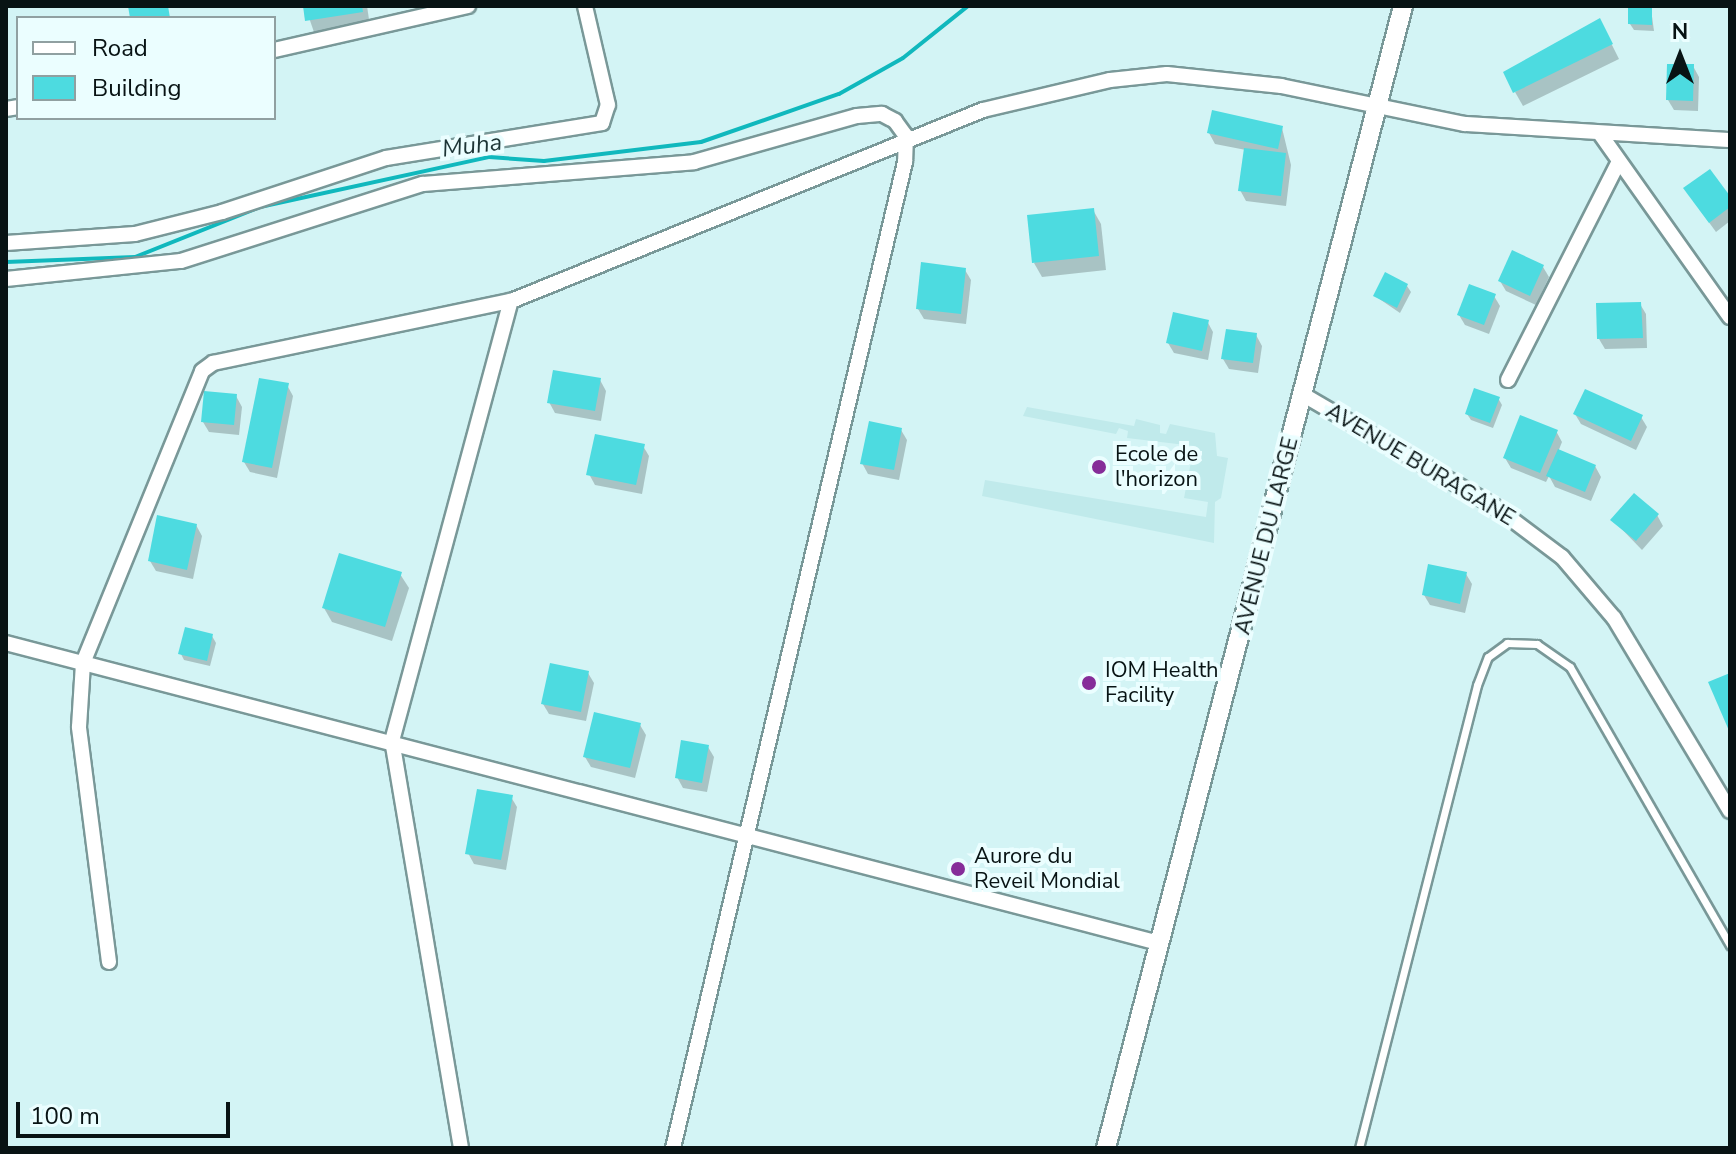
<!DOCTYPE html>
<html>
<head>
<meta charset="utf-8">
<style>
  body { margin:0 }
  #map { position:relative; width:1736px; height:1154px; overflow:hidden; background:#d3f4f5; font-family:"Nunito Sans",sans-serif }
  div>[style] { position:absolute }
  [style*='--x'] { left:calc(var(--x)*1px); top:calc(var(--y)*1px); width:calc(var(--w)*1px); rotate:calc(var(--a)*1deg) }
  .built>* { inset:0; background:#c0eaeb }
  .shadow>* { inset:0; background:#0003 }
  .stream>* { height:4px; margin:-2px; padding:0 2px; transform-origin:2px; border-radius:2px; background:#10b8bd }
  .building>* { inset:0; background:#4ddbe0 }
  .roads { filter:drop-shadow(2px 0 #799898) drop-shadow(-2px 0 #799898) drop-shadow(0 2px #799898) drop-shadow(0 -2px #799898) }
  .service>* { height:7px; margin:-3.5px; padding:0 3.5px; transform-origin:3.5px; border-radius:3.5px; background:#fff }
  .minor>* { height:14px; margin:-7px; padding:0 7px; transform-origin:7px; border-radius:7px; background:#fff }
  .secondary>* { height:18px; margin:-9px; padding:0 9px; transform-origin:9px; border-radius:9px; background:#fff }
  .dots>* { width:22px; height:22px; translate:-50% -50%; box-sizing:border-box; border:4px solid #ebfeff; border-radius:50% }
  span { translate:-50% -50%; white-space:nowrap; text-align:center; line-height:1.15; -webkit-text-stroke:8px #ebfeff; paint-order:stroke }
  .poi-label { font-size:22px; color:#081314 }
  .left { translate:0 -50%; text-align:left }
  .street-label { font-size:22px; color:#081314 }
  .water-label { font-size:24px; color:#1d3536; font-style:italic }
  .frame { position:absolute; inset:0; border:8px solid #081314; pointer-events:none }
  .legend { position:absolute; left:16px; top:16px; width:260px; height:104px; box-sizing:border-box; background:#ebfeff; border:2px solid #90a0a1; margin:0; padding:10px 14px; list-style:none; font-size:24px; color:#081314 }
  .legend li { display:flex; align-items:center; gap:16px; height:40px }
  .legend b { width:40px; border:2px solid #90a0a1 }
  .north { position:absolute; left:1640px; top:16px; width:80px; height:80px; -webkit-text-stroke:6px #ebfeff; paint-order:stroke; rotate:0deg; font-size:22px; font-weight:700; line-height:32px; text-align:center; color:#081314 }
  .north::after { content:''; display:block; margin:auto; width:28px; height:36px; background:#081314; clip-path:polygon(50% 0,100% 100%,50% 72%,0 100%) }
  .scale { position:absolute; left:16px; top:1102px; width:214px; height:36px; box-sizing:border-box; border:4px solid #081314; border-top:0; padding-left:10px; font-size:24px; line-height:28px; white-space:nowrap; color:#081314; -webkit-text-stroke:6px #ebfeff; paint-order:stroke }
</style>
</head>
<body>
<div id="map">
  <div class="built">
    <i style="clip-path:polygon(1027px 407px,1134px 426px,1136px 419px,1160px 425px,1160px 433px,1166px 434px,1170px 424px,1215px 433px,1217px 456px,1228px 458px,1221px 498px,1215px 502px,1214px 543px,982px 496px,985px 480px,1206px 517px,1208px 502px,1184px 498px,1194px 446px,1127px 438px,1128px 431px,1119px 428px,1116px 434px,1023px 416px)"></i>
  </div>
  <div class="shadow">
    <i style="clip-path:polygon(305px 6px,367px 6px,370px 26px,315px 35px)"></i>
    <i style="clip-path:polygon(1651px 9px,1654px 31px,1634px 30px,1630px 24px)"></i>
    <i style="clip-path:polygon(1607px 35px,1619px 59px,1523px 106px,1515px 92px)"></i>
    <i style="clip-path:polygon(1693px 66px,1699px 77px,1698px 111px,1674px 110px,1668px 100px)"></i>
    <i style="clip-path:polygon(1282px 128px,1291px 165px,1286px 206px,1246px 201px,1240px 190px,1246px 150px,1215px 144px,1209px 133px)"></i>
    <i style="clip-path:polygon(1692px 199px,1730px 199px,1730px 221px,1716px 232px)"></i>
    <i style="clip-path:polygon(1093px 210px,1101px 224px,1106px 270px,1042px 277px,1034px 263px)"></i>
    <i style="clip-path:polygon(1543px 267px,1549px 277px,1536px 305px,1506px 291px,1500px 281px)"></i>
    <i style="clip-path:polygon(965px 270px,971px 280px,966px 324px,924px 319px,918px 309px)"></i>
    <i style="clip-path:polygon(1407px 286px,1411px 292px,1400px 313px,1375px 296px)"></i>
    <i style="clip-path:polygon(1494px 296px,1500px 306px,1489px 334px,1465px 325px,1459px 315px)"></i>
    <i style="clip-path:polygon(1640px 304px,1646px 314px,1647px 348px,1605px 349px,1599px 339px)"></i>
    <i style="clip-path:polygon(1207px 321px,1213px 332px,1208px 360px,1174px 353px,1168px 343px)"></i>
    <i style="clip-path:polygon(1256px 335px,1262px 346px,1258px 373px,1229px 369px,1223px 359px)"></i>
    <i style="clip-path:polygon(600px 380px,606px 391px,601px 421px,555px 413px,549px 402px)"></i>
    <i style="clip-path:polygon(287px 385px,293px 396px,277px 478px,250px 472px,244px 462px)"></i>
    <i style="clip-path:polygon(236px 396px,242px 407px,239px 435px,209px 432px,203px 422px)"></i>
    <i style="clip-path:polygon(1498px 398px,1502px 405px,1493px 428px,1471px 420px,1467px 414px)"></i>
    <i style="clip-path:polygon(1575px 414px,1641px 417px,1647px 427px,1636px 450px,1581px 424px)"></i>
    <i style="clip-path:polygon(901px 430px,907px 440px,899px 480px,868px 474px,862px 463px)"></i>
    <i style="clip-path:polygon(1556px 431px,1562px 442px,1558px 452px,1595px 466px,1601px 477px,1591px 501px,1555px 487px,1549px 476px,1546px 482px,1511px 468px,1505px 458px)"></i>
    <i style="clip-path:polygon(643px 446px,649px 456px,642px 494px,595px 485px,589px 474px)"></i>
    <i style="clip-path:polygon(1657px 515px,1663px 526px,1642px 550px,1613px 520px)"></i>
    <i style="clip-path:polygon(196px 525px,202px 536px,193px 579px,156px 571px,150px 561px)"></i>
    <i style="clip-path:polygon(400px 574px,409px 588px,392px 641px,332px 622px,324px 608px)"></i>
    <i style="clip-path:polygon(1466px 574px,1472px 584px,1465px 613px,1430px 605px,1424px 595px)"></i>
    <i style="clip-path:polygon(212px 636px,216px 643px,210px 666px,184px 660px,181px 654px)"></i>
    <i style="clip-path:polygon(588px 673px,594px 683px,586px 721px,549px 714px,543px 704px)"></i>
    <i style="clip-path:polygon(640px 725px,646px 735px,635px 778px,591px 767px,585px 757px)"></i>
    <i style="clip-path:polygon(708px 747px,714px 757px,707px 792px,683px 788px,677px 777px)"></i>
    <i style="clip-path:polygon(511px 797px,517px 807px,506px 870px,474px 864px,468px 853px)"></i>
  </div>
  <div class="stream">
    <i style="--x:6;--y:262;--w:129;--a:-2.2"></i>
    <i style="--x:135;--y:257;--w:135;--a:-21.8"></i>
    <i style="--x:260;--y:207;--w:234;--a:-12.3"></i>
    <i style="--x:489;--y:157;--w:55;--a:4.2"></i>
    <i style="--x:544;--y:161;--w:158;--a:-6.9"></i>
    <i style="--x:701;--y:142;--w:146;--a:-19.2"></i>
    <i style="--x:839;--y:94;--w:73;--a:-29.4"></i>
    <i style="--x:903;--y:58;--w:83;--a:-38.7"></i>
  </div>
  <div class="building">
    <i style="clip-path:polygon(128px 6px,168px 6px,170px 18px,130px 18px)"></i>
    <i style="clip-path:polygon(303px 6px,362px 6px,363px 12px,305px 21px)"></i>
    <i style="clip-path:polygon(1628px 7px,1652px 7px,1652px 25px,1628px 24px)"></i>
    <i style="clip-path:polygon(1600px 18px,1613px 44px,1513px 93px,1503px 72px)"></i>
    <i style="clip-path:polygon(1667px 64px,1694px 64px,1693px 101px,1666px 100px)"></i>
    <i style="clip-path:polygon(1212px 110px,1283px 126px,1278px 149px,1207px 133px)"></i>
    <i style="clip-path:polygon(1244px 148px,1286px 153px,1281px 196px,1238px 191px)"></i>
    <i style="clip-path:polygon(1710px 169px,1730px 196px,1730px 207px,1709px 223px,1683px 188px)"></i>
    <i style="clip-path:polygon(1094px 208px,1099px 256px,1032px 263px,1027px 215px)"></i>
    <i style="clip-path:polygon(1512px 250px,1544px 265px,1530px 296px,1498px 281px)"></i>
    <i style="clip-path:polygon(921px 262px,966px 268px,961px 314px,916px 309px)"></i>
    <i style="clip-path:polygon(1385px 272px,1408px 284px,1397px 308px,1373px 296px)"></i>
    <i style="clip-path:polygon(1469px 284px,1496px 294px,1484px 325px,1457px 315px)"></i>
    <i style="clip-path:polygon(1641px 302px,1643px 338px,1597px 339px,1596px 303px)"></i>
    <i style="clip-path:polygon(1173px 312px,1209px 320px,1202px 351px,1166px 343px)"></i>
    <i style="clip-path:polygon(1226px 329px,1257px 333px,1253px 363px,1221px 359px)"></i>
    <i style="clip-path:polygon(553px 370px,601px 378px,595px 411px,547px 403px)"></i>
    <i style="clip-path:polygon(259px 378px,289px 383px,272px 468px,242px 462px)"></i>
    <i style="clip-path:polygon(1474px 388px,1500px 397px,1490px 423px,1465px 414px)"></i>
    <i style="clip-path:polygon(1585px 389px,1643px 415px,1631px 441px,1573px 414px)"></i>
    <i style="clip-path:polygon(204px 391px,237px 394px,234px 425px,201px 422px)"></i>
    <i style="clip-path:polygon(1520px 415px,1558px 430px,1540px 473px,1503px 458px)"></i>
    <i style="clip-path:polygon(869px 421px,902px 428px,894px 470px,860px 464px)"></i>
    <i style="clip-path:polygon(595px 434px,645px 444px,636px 485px,586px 475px)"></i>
    <i style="clip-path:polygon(1558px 449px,1596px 465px,1585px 492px,1546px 476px)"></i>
    <i style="clip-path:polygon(1634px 493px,1659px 514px,1636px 541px,1610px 520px)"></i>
    <i style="clip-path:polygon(157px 515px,197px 524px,187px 570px,148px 561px)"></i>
    <i style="clip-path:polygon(339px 553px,402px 572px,385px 627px,322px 608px)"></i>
    <i style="clip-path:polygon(1428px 564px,1467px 572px,1460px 604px,1422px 595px)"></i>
    <i style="clip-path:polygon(185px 627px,213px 634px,207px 661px,178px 654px)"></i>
    <i style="clip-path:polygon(550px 663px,589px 671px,581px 712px,541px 704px)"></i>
    <i style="clip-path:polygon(1730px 673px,1730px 733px,1708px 682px)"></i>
    <i style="clip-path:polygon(594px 712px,641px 723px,630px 768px,583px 757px)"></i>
    <i style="clip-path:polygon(681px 740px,709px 745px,702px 783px,675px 778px)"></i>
    <i style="clip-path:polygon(477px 789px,513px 795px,501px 860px,465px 854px)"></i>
  </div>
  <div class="roads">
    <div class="service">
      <i style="--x:1359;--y:1148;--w:478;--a:-75.7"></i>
      <i style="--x:1477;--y:685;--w:30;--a:-69"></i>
      <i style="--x:1488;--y:657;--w:24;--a:-36"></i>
      <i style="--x:1507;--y:643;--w:30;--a:2"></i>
      <i style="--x:1537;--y:644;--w:40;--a:34.9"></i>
      <i style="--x:1570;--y:667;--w:321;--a:60.1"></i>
    </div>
    <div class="minor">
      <i style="--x:274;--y:50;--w:199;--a:-12.8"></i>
      <i style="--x:6;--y:109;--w:12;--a:-9"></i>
      <i style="--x:1601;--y:135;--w:223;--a:54.7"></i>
      <i style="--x:6;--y:243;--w:129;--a:-4"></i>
      <i style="--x:135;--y:234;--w:90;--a:-14.2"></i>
      <i style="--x:222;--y:212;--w:173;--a:-18.2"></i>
      <i style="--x:386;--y:158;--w:219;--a:-9.2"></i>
      <i style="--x:602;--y:123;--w:19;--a:-72"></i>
      <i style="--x:608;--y:105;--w:102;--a:-103.1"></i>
      <i style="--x:6;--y:279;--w:176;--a:-5.9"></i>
      <i style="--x:181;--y:261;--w:254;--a:-17.7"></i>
      <i style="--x:423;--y:184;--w:272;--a:-4.6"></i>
      <i style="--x:694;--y:162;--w:169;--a:-15.8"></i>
      <i style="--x:857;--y:116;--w:25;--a:-5"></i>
      <i style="--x:882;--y:114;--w:15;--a:28"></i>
      <i style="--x:895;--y:121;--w:19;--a:54"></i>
      <i style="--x:906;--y:136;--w:26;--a:92"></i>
      <i style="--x:905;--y:162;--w:1013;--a:103.24"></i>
      <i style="--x:1508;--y:380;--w:243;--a:-63.1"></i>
      <i style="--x:1302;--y:394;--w:222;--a:30.3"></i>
      <i style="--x:1494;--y:506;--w:85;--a:36.9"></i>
      <i style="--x:1562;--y:557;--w:80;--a:49.6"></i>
      <i style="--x:1614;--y:618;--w:225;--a:59"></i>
      <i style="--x:6;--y:643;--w:80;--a:14.6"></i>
      <i style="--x:83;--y:663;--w:315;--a:-67.8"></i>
      <i style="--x:202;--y:371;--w:14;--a:-36"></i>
      <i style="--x:213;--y:363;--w:304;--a:-11.8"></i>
      <i style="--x:511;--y:301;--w:509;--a:-22.03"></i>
      <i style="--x:983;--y:110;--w:130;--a:-13.3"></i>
      <i style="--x:1110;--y:80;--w:57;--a:-6"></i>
      <i style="--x:1167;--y:74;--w:115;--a:6"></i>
      <i style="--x:1281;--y:86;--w:188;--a:11.7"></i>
      <i style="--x:1465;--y:124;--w:265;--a:3.5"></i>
      <i style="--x:109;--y:962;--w:237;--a:-97.3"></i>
      <i style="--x:79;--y:727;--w:64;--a:-86.4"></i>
      <i style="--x:83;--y:663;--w:1112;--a:14.59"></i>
      <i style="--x:461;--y:1148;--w:413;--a:-99.6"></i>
      <i style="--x:392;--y:741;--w:456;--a:-74.9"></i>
    </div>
    <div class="secondary">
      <i style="--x:1106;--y:1148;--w:1180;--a:-75.42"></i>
    </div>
  </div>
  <div class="dots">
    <i style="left:1099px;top:467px;background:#862d99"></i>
    <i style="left:1089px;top:683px;background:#862d99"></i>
    <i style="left:958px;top:869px;background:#862d99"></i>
  </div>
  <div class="poi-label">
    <span class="left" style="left:1115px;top:467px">Ecole de<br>l'horizon</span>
    <span class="left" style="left:1105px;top:683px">IOM Health<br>Facility</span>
    <span class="left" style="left:974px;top:869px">Aurore du<br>Reveil Mondial</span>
  </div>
  <div class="street-label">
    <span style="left:1420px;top:465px;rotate:31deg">AVENUE BURAGANE</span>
    <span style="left:1267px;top:536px;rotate:-76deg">AVENUE DU LARGE</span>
  </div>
  <div class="water-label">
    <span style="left:472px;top:146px;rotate:-7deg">Muha</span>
  </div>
  <div class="frame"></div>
  <ul class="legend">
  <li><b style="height:10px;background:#fff"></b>Road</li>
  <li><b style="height:22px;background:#4ddbe0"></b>Building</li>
  </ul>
  <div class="north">N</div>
  <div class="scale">100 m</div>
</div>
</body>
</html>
